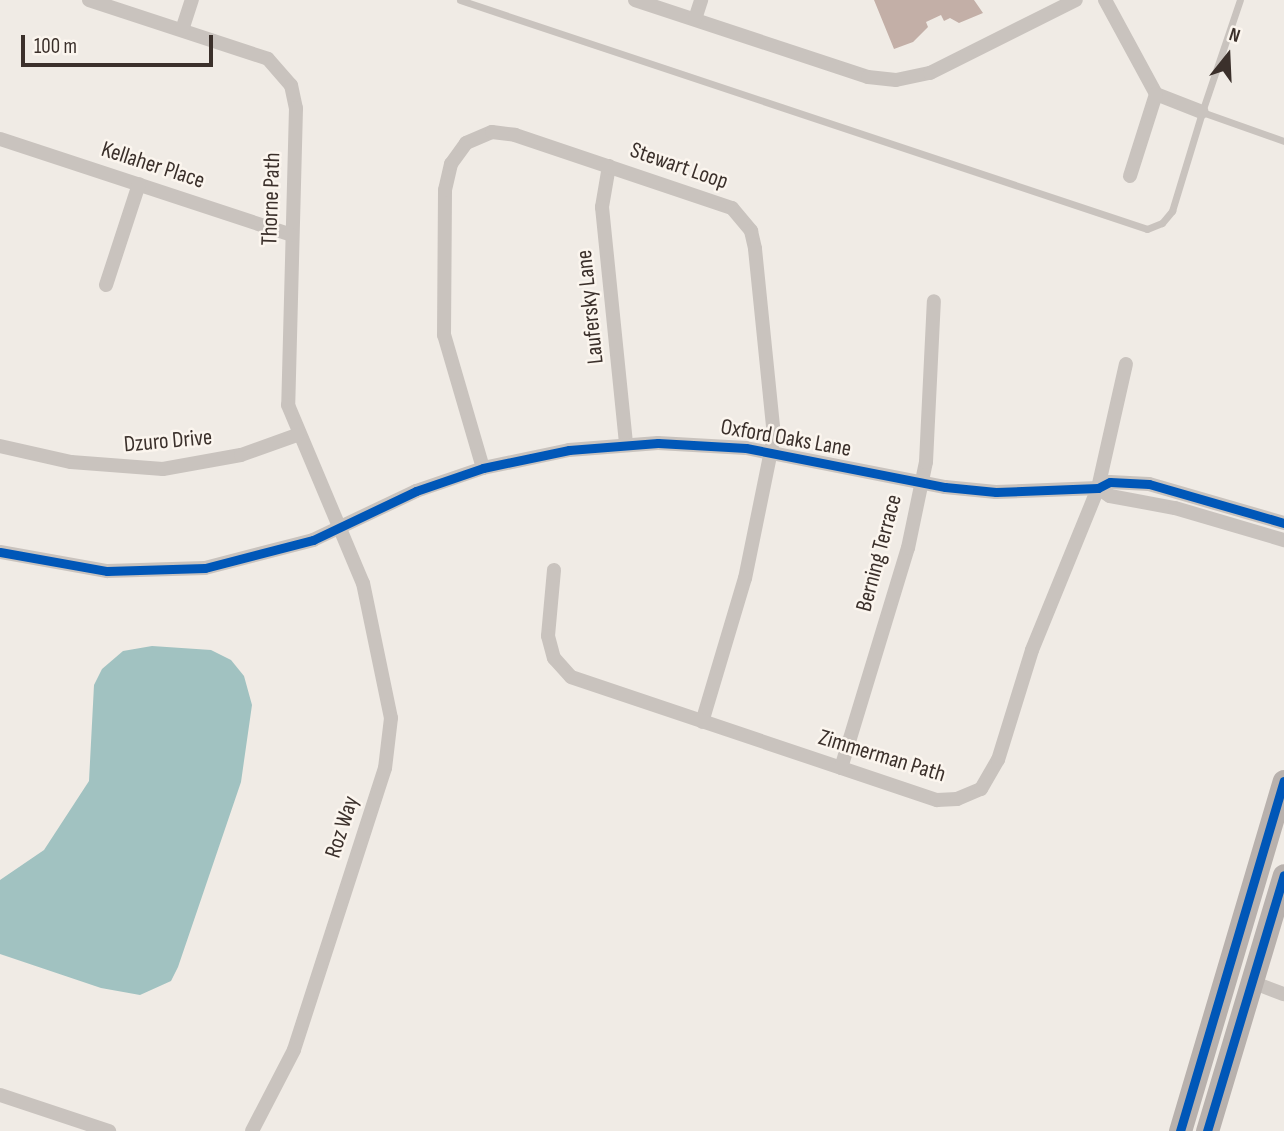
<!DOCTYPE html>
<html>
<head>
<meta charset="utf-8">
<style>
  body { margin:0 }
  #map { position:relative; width:1284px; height:1131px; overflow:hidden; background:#f0ebe5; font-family:"Sofia Sans Condensed",sans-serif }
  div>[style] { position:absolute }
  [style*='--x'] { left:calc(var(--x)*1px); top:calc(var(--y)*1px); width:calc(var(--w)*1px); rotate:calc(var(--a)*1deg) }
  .water>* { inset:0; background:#a1c2c1 }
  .building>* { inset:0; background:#c3afa7 }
  .service>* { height:7px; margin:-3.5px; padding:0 3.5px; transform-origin:3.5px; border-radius:3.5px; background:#c9c3be }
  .minor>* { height:14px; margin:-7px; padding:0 7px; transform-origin:7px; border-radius:7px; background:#c9c3be }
  .primary>* { height:23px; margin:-11.5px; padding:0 11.5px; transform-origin:11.5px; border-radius:11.5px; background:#b8b1ad }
  .cycleway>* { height:9px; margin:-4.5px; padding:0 4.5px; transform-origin:4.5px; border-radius:4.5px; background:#0057b8 }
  span { translate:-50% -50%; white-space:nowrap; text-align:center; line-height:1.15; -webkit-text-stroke:5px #fbf5ee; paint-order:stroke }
  .street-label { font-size:23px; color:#3b302b }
  .north { position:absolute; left:1193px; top:21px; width:70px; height:70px; -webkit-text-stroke:5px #fbf5ee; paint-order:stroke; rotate:18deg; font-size:19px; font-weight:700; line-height:28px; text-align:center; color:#3b302b }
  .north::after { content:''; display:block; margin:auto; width:24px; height:32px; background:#3b302b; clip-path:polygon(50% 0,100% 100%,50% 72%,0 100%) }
  .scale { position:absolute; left:21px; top:35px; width:192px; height:32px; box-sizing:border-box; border:4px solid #3b302b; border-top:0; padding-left:9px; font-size:21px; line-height:24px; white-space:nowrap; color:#3b302b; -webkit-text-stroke:5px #fbf5ee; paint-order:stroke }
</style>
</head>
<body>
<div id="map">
  <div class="water">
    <i style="clip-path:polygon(152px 646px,211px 650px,231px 660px,244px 676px,252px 705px,241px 782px,178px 967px,171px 981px,140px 995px,101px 988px,0 954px,0 880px,44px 850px,89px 781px,94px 685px,102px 669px,123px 651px)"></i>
  </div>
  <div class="building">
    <i style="clip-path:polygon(874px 0,974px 0,983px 13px,959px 23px,950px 18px,944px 21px,941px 15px,926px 22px,928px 27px,913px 42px,894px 49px)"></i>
  </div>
  <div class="service">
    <i style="--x:460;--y:0;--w:724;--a:18.43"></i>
    <i style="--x:1147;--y:229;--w:16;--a:-22"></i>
    <i style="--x:1162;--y:223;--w:16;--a:-50"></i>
    <i style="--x:1172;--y:211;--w:103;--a:-73.1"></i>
    <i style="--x:1202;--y:112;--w:87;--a:19.5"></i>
    <i style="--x:1202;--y:112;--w:118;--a:-71.3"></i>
  </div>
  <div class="minor">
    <i style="--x:89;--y:0;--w:188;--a:18.2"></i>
    <i style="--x:268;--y:59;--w:35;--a:49"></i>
    <i style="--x:291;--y:85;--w:24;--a:78"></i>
    <i style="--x:296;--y:108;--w:297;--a:91.5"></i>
    <i style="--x:288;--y:405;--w:193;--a:67.2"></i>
    <i style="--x:363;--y:583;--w:138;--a:78.3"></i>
    <i style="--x:391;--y:718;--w:50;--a:96.8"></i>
    <i style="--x:385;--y:768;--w:296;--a:107.9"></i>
    <i style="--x:294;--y:1050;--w:91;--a:117.4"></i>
    <i style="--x:635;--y:0;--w:245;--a:18.3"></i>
    <i style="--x:868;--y:77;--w:28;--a:6"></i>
    <i style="--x:896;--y:80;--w:35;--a:-12"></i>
    <i style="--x:930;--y:73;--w:163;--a:-26.6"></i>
    <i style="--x:1105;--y:0;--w:107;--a:61.5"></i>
    <i style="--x:1156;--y:94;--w:49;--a:21.4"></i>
    <i style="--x:695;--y:19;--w:20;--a:-72"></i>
    <i style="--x:182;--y:30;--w:32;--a:-72"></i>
    <i style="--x:0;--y:139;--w:307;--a:18.2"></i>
    <i style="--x:609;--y:166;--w:42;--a:99.7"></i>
    <i style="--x:602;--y:207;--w:238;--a:84.2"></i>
    <i style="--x:1130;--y:176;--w:86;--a:-72.4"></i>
    <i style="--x:106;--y:285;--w:106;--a:-71.9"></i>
    <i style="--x:0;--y:446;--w:73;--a:12.7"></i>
    <i style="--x:71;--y:462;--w:92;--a:4.4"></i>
    <i style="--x:163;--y:469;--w:79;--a:-10.2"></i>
    <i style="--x:241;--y:455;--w:59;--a:-19.7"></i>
    <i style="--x:483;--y:468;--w:139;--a:-106.3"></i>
    <i style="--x:444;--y:335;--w:145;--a:-89.6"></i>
    <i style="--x:445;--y:190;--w:27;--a:-77"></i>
    <i style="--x:451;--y:164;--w:26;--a:-54"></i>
    <i style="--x:466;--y:143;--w:28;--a:-23"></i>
    <i style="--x:492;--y:132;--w:23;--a:7"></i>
    <i style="--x:515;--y:135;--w:229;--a:18.6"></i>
    <i style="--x:732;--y:208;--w:30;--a:50"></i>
    <i style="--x:751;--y:231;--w:18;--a:77"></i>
    <i style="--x:755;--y:249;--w:188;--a:84.2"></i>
    <i style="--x:774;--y:436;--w:145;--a:101.5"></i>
    <i style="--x:745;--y:578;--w:150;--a:106.6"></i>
    <i style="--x:1098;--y:488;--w:14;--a:34"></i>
    <i style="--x:1110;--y:496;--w:66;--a:10.5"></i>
    <i style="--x:1175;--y:508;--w:114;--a:16.4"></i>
    <i style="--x:0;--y:552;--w:109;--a:10.1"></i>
    <i style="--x:107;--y:571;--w:98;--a:-1.8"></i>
    <i style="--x:205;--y:568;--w:112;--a:-14.5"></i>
    <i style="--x:313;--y:540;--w:114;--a:-25.4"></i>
    <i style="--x:416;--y:491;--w:71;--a:-18.9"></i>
    <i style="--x:483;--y:468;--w:88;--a:-11.8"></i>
    <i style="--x:569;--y:450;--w:89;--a:-4.5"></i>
    <i style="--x:658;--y:443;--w:88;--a:3.3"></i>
    <i style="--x:746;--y:448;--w:203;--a:11.1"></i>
    <i style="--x:945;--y:487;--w:51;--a:5.6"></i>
    <i style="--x:996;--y:492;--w:102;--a:-2.2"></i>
    <i style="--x:1098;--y:488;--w:13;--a:-27"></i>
    <i style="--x:1110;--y:482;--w:39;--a:3"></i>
    <i style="--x:1149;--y:484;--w:141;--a:16.1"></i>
    <i style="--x:554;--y:570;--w:66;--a:95.2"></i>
    <i style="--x:548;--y:636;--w:23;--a:75"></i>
    <i style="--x:554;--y:658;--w:25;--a:48"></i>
    <i style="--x:571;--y:677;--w:386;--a:18.6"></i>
    <i style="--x:937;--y:800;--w:20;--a:-3"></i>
    <i style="--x:957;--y:799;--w:26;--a:-23"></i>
    <i style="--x:981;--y:789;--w:34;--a:-60"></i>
    <i style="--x:998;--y:760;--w:115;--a:-72.8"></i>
    <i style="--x:1032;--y:650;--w:175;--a:-67.8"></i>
    <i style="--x:1098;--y:488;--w:127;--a:-77.3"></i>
    <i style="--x:841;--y:768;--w:230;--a:-73.1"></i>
    <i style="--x:908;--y:548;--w:88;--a:-78.2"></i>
    <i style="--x:926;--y:462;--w:161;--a:-87.2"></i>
    <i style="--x:1252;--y:982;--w:34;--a:21"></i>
    <i style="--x:0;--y:1095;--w:115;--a:18.3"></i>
  </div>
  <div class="primary">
    <i style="--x:1180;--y:1131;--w:365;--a:-73.5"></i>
    <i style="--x:1207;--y:1131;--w:267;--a:-73.3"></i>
  </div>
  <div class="cycleway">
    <i style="--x:0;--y:552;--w:109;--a:10.1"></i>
    <i style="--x:107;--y:571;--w:98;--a:-1.8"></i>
    <i style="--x:205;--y:568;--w:112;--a:-14.5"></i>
    <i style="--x:313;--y:540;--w:114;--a:-25.4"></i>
    <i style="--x:416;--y:491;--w:71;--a:-18.9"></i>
    <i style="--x:483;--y:468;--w:88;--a:-11.8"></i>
    <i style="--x:569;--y:450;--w:89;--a:-4.5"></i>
    <i style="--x:658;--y:443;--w:88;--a:3.3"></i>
    <i style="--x:746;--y:448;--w:203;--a:11.1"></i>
    <i style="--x:945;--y:487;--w:51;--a:5.6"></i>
    <i style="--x:996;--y:492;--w:102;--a:-2.2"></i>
    <i style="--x:1098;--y:488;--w:13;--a:-27"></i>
    <i style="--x:1110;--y:482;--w:39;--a:3"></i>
    <i style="--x:1149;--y:484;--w:141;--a:16.1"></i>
    <i style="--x:1180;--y:1131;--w:365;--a:-73.5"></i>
    <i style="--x:1207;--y:1131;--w:267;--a:-73.3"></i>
  </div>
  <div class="street-label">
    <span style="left:153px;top:165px;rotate:18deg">Kellaher Place</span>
    <span style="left:679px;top:166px;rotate:19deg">Stewart Loop</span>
    <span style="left:271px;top:199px;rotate:-88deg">Thorne Path</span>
    <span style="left:590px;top:307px;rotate:-96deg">Laufersky Lane</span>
    <span style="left:786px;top:438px;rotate:10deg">Oxford Oaks Lane</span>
    <span style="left:168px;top:441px;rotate:-5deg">Dzuro Drive</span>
    <span style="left:879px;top:553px;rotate:-75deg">Berning Terrace</span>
    <span style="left:882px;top:756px;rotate:17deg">Zimmerman Path</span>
    <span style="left:342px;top:827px;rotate:-72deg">Roz Way</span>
  </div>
  <div class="north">N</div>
  <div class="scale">100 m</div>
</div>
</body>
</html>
